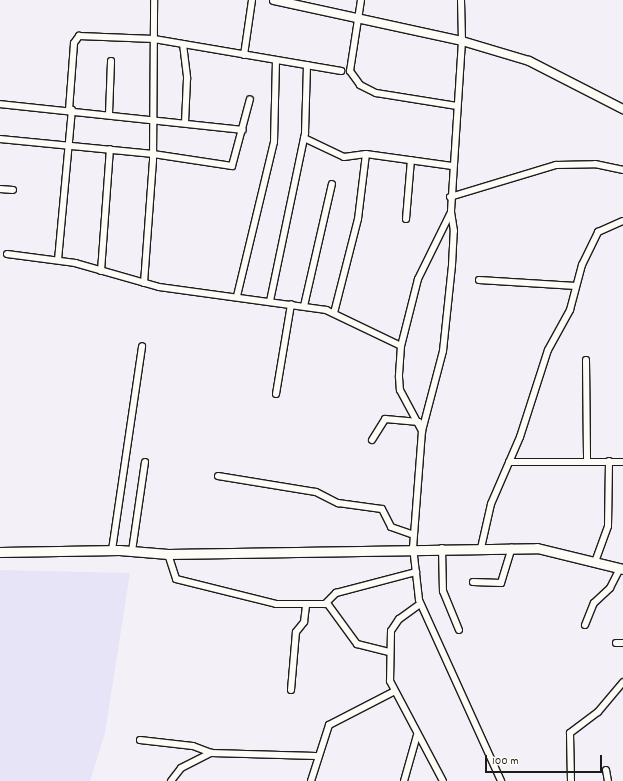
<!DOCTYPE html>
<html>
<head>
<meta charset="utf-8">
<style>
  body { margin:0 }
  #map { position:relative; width:623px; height:781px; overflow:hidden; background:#f3f1f7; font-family:Dekko,sans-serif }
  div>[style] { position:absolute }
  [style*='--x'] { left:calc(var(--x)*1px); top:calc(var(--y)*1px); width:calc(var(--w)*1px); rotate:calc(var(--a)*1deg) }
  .built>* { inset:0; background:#e7e4f7 }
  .roads { filter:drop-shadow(1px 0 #1c1c1c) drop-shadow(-1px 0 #1c1c1c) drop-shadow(0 1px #1c1c1c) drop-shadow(0 -1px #1c1c1c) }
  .minor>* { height:6px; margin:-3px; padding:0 3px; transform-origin:3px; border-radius:3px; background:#fdfcf7 }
  .tertiary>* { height:8px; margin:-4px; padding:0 4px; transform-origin:4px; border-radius:4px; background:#fdfcf7 }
  .secondary>* { height:9px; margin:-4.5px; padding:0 4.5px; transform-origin:4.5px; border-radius:4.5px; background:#fdfcf7 }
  span { translate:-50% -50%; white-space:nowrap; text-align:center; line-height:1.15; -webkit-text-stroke:3px #fdfcf7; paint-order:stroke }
  .scale { position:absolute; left:485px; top:755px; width:117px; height:18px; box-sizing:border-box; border:2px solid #1c1c1c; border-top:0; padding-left:5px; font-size:12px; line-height:14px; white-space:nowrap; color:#1c1c1c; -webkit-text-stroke:3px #fdfcf7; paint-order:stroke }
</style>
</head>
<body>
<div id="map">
  <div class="built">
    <i style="clip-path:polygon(0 570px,130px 573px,105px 733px,90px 781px,0 781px)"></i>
  </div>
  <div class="roads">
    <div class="minor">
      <i style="--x:361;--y:0;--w:72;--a:98.8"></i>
      <i style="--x:350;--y:71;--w:17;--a:54"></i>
      <i style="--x:360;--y:85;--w:18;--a:27"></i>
      <i style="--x:376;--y:93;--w:82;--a:9.1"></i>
      <i style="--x:461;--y:0;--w:41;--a:88.6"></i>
      <i style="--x:462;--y:41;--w:171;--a:93.7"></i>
      <i style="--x:451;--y:212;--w:75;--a:116.2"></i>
      <i style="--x:418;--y:279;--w:69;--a:104.2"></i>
      <i style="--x:401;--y:346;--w:31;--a:94"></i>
      <i style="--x:399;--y:377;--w:13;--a:86"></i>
      <i style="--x:400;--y:390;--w:47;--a:61.8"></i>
      <i style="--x:422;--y:431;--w:116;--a:94.4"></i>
      <i style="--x:413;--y:547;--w:53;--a:83.5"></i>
      <i style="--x:419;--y:600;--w:199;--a:65.6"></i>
      <i style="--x:183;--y:44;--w:35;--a:83"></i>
      <i style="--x:187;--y:79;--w:44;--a:92.6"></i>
      <i style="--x:244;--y:55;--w:56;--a:-81.7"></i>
      <i style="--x:0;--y:104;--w:244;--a:6.1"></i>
      <i style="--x:69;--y:110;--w:67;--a:-85.7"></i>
      <i style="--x:74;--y:43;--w:9;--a:-54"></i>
      <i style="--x:79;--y:36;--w:75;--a:2.3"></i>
      <i style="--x:154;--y:39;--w:190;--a:9.7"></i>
      <i style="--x:109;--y:114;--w:53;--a:-87.8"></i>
      <i style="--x:304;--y:138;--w:44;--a:25.4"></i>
      <i style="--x:344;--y:157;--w:22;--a:-8"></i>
      <i style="--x:366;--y:154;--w:87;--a:7.9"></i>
      <i style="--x:0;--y:139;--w:154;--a:5.6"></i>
      <i style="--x:153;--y:154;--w:80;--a:8.6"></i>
      <i style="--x:232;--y:166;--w:69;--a:-75"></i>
      <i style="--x:0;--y:189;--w:13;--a:4"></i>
      <i style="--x:450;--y:197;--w:111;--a:-16.8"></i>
      <i style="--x:556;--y:165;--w:39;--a:-1"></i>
      <i style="--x:595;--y:164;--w:29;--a:12"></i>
      <i style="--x:406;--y:219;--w:59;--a:-85.2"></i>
      <i style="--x:7;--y:254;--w:69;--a:7.5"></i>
      <i style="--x:75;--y:263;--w:87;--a:15.9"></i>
      <i style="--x:159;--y:287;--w:169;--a:7.8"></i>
      <i style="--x:326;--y:310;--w:83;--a:25.6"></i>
      <i style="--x:58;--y:260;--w:151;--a:-84.7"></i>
      <i style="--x:101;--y:271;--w:122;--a:-85.8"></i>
      <i style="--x:479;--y:280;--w:97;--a:3.5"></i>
      <i style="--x:144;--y:283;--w:122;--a:-85.8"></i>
      <i style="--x:153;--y:161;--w:161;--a:-89.6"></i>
      <i style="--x:237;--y:296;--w:158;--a:-76.5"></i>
      <i style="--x:274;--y:142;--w:82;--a:-88.6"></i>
      <i style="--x:270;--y:301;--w:172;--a:-78.2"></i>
      <i style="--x:305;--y:133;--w:68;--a:-88.3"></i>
      <i style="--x:304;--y:306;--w:125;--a:-77.1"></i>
      <i style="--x:334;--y:313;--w:97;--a:-75.7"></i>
      <i style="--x:358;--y:219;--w:65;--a:-83"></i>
      <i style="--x:586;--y:360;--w:101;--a:89.4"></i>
      <i style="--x:276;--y:394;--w:91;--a:-80.5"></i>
      <i style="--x:422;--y:431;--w:83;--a:-75.3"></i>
      <i style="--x:443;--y:351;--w:86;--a:-84"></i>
      <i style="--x:452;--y:265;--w:34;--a:-87"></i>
      <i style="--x:454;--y:231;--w:19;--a:-99"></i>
      <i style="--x:372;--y:440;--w:25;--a:-58"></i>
      <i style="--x:385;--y:419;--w:34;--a:5"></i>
      <i style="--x:509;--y:462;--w:114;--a:0"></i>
      <i style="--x:218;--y:476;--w:99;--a:9.3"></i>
      <i style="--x:316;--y:492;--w:25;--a:27"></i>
      <i style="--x:338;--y:503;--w:44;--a:7.8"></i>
      <i style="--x:382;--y:509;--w:20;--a:63"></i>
      <i style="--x:391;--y:527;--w:24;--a:19"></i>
      <i style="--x:442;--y:548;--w:43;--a:88.7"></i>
      <i style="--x:443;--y:591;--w:42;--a:67.7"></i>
      <i style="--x:481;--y:548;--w:45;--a:-77.2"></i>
      <i style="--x:491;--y:504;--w:73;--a:-66.6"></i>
      <i style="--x:520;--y:437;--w:91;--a:-72.2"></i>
      <i style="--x:548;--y:350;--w:46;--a:-61.2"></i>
      <i style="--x:570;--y:310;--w:47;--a:-75.1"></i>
      <i style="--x:582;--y:265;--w:37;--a:-64"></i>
      <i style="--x:598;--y:232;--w:27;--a:-24"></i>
      <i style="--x:112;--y:550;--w:206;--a:-81.6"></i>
      <i style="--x:132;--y:551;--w:90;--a:-81.7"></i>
      <i style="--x:168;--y:554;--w:26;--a:72"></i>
      <i style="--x:176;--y:579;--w:103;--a:14"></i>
      <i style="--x:276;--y:604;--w:49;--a:0"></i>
      <i style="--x:325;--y:604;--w:16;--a:-45"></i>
      <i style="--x:336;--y:593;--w:83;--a:-14.7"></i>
      <i style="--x:595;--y:562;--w:38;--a:-70"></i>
      <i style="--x:608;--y:526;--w:65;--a:-89.1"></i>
      <i style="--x:473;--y:582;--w:28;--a:2"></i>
      <i style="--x:501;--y:583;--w:37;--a:-73"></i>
      <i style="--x:327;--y:603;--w:51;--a:53.8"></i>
      <i style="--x:357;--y:644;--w:34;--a:14"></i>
      <i style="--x:420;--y:604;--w:26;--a:144"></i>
      <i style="--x:399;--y:619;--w:14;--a:124"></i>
      <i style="--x:391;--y:631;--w:50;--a:91.1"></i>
      <i style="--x:390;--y:681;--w:113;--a:62.1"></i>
      <i style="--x:585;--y:625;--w:24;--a:-68"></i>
      <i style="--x:594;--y:603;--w:22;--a:-43"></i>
      <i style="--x:610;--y:588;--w:22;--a:-63"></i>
      <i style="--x:616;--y:643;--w:7;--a:0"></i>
      <i style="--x:291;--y:690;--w:58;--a:-85.1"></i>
      <i style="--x:296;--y:632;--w:13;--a:-51"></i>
      <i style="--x:304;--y:622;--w:17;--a:-83"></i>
      <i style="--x:140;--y:740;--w:53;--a:6.5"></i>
      <i style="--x:193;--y:746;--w:19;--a:21"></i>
      <i style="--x:606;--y:770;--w:11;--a:80"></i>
      <i style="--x:171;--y:781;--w:16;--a:-52"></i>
      <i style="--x:181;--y:768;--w:34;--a:-27"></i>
      <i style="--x:211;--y:753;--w:105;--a:1.6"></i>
      <i style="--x:311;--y:781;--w:59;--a:-72.2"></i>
      <i style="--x:329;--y:725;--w:72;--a:-27.3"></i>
      <i style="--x:404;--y:781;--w:48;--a:-74.2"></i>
      <i style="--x:571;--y:781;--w:48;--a:-91.2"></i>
      <i style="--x:570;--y:733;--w:35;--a:-37"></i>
      <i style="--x:598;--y:712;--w:39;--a:-50"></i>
    </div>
    <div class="tertiary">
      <i style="--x:274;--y:0;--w:192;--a:12.3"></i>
      <i style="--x:462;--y:41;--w:70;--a:16.6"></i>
      <i style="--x:529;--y:61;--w:106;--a:27.1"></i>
    </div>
    <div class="secondary">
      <i style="--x:0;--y:552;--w:119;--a:-1"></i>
      <i style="--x:119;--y:550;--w:49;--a:4.7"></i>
      <i style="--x:168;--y:554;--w:369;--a:-0.9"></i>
      <i style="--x:537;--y:548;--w:89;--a:13.7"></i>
    </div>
  </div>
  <div class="scale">100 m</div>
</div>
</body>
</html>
